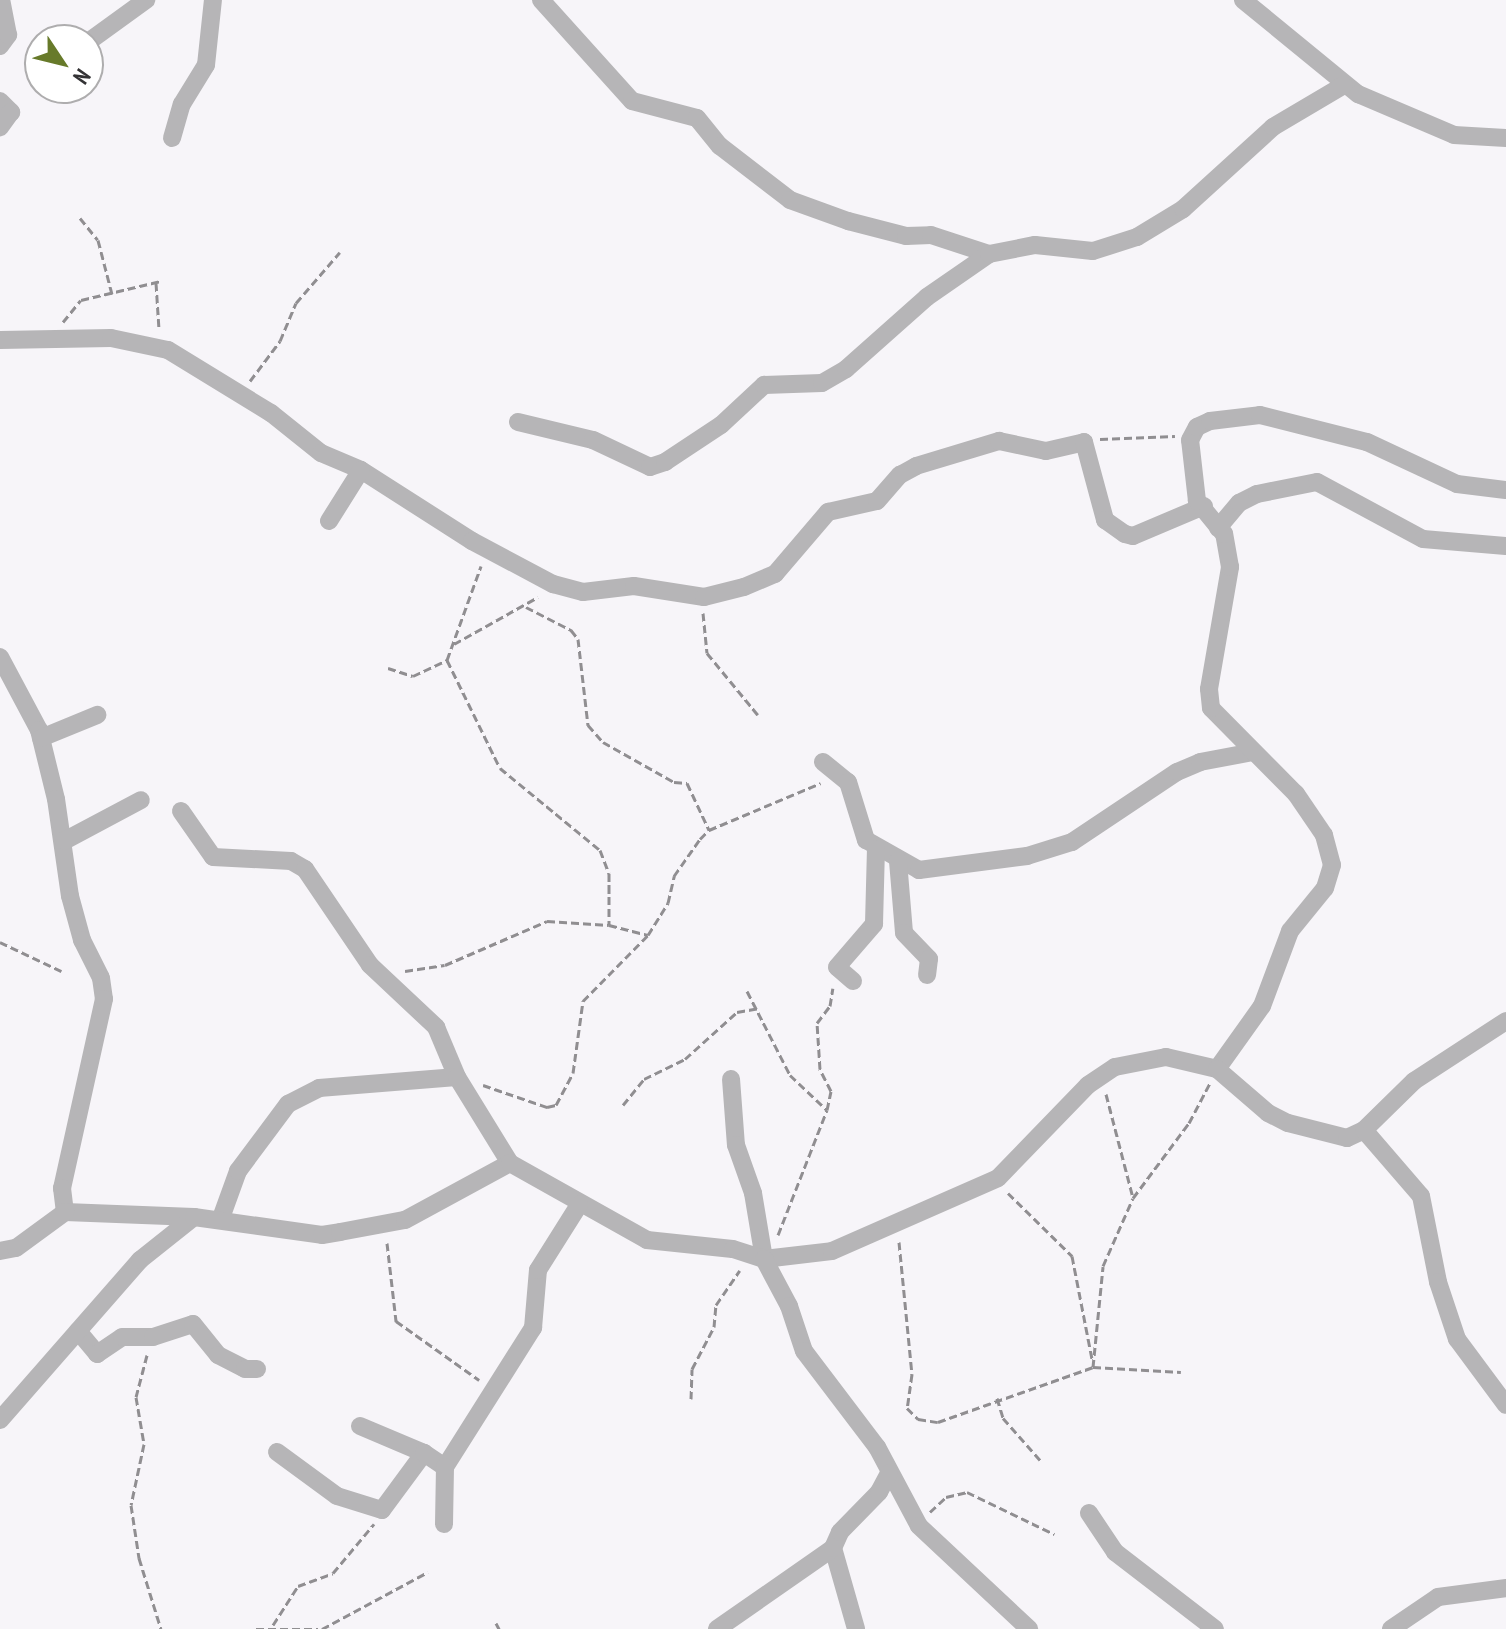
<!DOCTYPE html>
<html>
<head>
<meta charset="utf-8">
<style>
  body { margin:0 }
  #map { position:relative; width:1506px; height:1629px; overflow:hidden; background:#f7f5f9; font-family:"PT Sans Narrow",sans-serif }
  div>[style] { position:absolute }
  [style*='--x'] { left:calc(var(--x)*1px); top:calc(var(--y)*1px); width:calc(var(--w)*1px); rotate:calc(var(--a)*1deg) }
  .path>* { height:3px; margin-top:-1.5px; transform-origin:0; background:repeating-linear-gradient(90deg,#908e91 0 8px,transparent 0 12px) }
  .street>* { height:18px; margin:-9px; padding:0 9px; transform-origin:9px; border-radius:9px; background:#b6b5b7 }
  span { translate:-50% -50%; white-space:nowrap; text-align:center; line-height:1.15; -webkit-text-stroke:7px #fff; paint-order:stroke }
  .north { position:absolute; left:24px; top:24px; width:80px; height:80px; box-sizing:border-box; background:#fff; border:2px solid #aeadae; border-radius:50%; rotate:125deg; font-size:22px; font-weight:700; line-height:32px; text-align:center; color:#343335 }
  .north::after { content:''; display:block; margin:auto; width:28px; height:36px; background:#677a2a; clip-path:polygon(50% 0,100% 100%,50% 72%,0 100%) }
</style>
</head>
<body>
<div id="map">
  <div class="path">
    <i style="--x:80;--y:218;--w:28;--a:51"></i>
    <i style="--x:98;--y:240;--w:56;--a:75.5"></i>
    <i style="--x:156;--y:283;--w:47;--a:86.3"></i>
    <i style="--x:63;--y:322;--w:28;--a:-51"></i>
    <i style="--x:81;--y:300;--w:82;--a:-13.4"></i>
    <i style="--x:250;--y:381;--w:50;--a:-53.1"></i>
    <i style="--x:280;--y:341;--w:41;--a:-67.2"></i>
    <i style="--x:296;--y:303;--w:67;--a:-49.2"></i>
    <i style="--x:1100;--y:439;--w:75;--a:-2.3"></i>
    <i style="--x:526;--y:607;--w:51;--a:27.1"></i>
    <i style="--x:571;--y:630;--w:11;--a:52"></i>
    <i style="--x:578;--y:639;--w:87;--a:83.4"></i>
    <i style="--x:588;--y:725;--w:23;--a:49"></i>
    <i style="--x:603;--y:742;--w:81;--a:29.4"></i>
    <i style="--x:674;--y:782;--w:13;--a:4"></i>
    <i style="--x:687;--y:783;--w:52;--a:64.9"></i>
    <i style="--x:703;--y:613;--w:40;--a:84.3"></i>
    <i style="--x:707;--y:653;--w:80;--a:50.6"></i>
    <i style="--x:454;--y:644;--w:96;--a:-29.2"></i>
    <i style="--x:447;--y:660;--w:100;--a:-70.1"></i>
    <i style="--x:388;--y:668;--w:26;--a:18"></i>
    <i style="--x:413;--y:676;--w:38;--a:-25"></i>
    <i style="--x:447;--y:660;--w:120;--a:63.9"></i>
    <i style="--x:500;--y:768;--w:129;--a:39.4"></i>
    <i style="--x:600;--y:850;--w:25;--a:69"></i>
    <i style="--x:609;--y:873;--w:52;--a:90"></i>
    <i style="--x:609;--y:925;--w:40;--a:14.4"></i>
    <i style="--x:0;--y:942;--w:68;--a:25.4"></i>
    <i style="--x:405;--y:971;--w:40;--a:-8.5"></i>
    <i style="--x:445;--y:965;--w:111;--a:-23.3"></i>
    <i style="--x:547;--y:921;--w:62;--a:3.7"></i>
    <i style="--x:747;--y:991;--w:94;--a:62.9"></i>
    <i style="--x:790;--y:1075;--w:51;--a:43.4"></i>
    <i style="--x:483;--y:1085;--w:68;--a:19"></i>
    <i style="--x:547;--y:1107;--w:9;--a:-13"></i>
    <i style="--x:556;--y:1105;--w:36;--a:-62"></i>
    <i style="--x:573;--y:1073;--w:73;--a:-82.1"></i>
    <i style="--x:583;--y:1001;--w:93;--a:-45.4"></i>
    <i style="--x:648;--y:935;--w:38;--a:-58"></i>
    <i style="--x:668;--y:903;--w:28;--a:-77"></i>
    <i style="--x:674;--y:876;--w:45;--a:-54.9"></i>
    <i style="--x:700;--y:839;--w:13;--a:-45"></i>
    <i style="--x:709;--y:830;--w:121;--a:-22.8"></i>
    <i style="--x:1106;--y:1094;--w:107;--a:75.4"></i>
    <i style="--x:623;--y:1105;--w:33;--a:-51"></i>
    <i style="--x:644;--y:1079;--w:46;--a:-26"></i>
    <i style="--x:685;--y:1059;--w:70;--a:-42.1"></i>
    <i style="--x:737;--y:1012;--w:23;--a:-10"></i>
    <i style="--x:1008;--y:1193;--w:90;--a:44.5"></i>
    <i style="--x:1072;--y:1256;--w:105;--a:79"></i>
    <i style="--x:778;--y:1235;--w:134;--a:-68.6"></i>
    <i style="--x:827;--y:1110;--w:19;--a:-78"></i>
    <i style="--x:831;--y:1091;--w:25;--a:-117"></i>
    <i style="--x:820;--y:1069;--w:46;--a:-93.7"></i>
    <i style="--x:817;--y:1023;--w:21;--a:-53"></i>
    <i style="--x:830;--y:1006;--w:18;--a:-81"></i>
    <i style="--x:899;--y:1242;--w:133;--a:84.4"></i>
    <i style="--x:912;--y:1374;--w:34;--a:98"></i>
    <i style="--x:907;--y:1408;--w:16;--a:45"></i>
    <i style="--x:918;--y:1419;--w:20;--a:9"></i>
    <i style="--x:938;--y:1422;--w:164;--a:-19.5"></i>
    <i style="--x:1093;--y:1367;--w:88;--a:3.3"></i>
    <i style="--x:387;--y:1243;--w:79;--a:83.4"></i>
    <i style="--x:396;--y:1321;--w:102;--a:35.4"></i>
    <i style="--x:147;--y:1355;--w:43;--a:104.7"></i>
    <i style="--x:136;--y:1397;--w:48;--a:80.3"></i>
    <i style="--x:144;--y:1444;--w:62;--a:102"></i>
    <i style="--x:131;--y:1505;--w:54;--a:81.4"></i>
    <i style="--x:139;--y:1558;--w:74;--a:72.8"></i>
    <i style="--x:1093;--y:1367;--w:101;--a:-84.3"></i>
    <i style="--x:1103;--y:1266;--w:74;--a:-66.2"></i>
    <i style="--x:1133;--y:1198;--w:94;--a:-53.3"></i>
    <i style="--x:1189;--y:1123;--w:45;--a:-62.3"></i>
    <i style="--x:997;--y:1398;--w:21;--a:73"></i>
    <i style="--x:1003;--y:1418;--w:56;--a:48.6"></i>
    <i style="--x:691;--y:1399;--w:30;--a:-88"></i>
    <i style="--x:692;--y:1369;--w:47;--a:-62.4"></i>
    <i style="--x:714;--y:1327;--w:22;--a:-85"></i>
    <i style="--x:716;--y:1305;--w:42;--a:-55.6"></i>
    <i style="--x:930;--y:1512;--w:22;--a:-43"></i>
    <i style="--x:946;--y:1497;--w:22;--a:-13"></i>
    <i style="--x:967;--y:1492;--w:97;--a:25.8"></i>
    <i style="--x:496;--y:1623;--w:7;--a:63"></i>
    <i style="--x:273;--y:1625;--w:46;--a:-57.3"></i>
    <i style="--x:298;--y:1586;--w:37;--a:-20"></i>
    <i style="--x:333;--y:1573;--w:64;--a:-50.1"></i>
    <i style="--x:256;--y:1629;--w:62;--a:0"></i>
    <i style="--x:322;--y:1629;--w:120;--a:-28.3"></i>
  </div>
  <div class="street">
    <i style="--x:541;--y:0;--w:136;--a:48"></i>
    <i style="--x:632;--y:101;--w:67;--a:14.7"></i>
    <i style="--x:697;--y:118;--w:36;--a:51"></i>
    <i style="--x:720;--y:146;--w:88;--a:37.6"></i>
    <i style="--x:790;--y:200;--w:62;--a:19.9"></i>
    <i style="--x:848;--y:221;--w:60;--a:14.5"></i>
    <i style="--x:906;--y:236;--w:25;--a:-2"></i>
    <i style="--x:931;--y:235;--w:61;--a:18.1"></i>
    <i style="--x:1243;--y:0;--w:149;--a:39.3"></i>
    <i style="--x:1358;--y:94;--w:104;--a:23.1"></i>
    <i style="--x:1454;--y:135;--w:52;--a:3.3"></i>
    <i style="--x:88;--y:42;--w:72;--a:-35.9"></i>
    <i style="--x:0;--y:46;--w:14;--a:-54"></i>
    <i style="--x:8;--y:35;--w:36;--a:-101"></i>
    <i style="--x:0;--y:101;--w:16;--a:45"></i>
    <i style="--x:11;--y:112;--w:19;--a:126"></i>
    <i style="--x:172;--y:138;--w:35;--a:-74"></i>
    <i style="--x:182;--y:104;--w:46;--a:-58.4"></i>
    <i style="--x:206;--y:65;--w:65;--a:-83.9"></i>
    <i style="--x:0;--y:340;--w:111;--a:-1"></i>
    <i style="--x:111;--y:338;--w:58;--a:11.9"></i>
    <i style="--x:168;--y:350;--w:121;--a:31.5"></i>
    <i style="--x:271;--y:413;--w:64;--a:38.7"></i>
    <i style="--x:321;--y:453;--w:43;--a:23"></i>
    <i style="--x:361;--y:470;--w:132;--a:32.6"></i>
    <i style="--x:472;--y:541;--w:92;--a:28"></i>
    <i style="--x:553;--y:584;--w:31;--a:15"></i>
    <i style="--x:583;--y:592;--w:51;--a:-6.7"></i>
    <i style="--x:634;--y:586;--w:71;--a:8.9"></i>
    <i style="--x:704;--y:597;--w:41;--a:-14"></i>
    <i style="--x:744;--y:587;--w:34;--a:-23"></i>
    <i style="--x:775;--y:574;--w:82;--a:-49.5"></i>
    <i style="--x:828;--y:512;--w:50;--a:-12.7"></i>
    <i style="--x:877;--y:501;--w:35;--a:-49"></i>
    <i style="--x:900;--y:475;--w:18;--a:-29"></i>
    <i style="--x:916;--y:466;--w:87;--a:-16.8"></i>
    <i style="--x:999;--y:441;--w:48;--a:12"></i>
    <i style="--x:1046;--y:451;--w:39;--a:-13"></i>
    <i style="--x:1084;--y:442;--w:81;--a:74.9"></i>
    <i style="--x:1105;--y:520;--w:24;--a:35"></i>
    <i style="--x:1125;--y:534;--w:8;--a:14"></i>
    <i style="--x:1133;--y:536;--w:77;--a:-22.9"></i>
    <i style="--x:518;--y:422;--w:77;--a:13.5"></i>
    <i style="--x:593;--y:440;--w:63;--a:25.3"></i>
    <i style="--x:650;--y:467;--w:16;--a:-18"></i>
    <i style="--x:665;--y:462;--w:67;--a:-33.5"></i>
    <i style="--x:721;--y:425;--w:59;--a:-42.9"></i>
    <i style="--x:764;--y:385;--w:58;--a:-2"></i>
    <i style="--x:822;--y:383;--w:28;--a:-30"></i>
    <i style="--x:846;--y:369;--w:108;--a:-41.6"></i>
    <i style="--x:927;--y:297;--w:75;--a:-34.7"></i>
    <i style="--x:989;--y:254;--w:47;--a:-11.1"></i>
    <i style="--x:1035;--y:245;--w:58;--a:5.9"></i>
    <i style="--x:1093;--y:251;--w:46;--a:-17.7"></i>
    <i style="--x:1137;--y:237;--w:54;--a:-31.3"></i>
    <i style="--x:1183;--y:209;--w:122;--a:-42.3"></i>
    <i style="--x:1273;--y:127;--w:82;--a:-30.6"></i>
    <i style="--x:329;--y:521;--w:60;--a:-57.9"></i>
    <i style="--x:1218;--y:528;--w:33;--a:-50"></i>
    <i style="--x:1239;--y:503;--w:20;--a:-27"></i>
    <i style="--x:1257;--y:494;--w:61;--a:-11.3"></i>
    <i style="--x:1317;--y:482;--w:120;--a:28.3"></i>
    <i style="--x:1423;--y:539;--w:83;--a:4.8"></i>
    <i style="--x:0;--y:657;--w:83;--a:61.9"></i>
    <i style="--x:39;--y:730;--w:71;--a:76.2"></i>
    <i style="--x:56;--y:799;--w:98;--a:81.8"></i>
    <i style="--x:70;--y:896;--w:46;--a:74.7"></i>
    <i style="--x:82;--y:940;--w:42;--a:63.4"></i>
    <i style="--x:101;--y:978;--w:21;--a:82"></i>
    <i style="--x:104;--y:999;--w:194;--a:102.5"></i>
    <i style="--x:62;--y:1188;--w:24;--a:83"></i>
    <i style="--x:65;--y:1212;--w:129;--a:2.2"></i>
    <i style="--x:41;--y:738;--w:61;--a:-22.3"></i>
    <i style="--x:823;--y:762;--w:32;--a:39"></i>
    <i style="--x:848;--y:782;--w:61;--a:72.8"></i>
    <i style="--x:866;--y:840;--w:61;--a:29.5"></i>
    <i style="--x:919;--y:870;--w:109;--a:-7.4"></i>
    <i style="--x:1027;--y:856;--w:47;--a:-17.3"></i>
    <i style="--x:1072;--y:842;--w:126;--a:-33.7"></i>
    <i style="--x:1177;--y:772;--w:25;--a:-23"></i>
    <i style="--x:1200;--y:762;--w:54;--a:-10.7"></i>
    <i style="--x:181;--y:811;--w:56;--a:55.2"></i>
    <i style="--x:213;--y:857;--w:78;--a:2.9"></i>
    <i style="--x:291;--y:861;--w:16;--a:30"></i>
    <i style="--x:305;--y:869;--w:116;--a:55.9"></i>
    <i style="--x:370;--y:965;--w:91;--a:43.2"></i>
    <i style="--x:436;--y:1027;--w:54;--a:67.2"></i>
    <i style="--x:64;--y:841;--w:87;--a:-28"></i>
    <i style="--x:898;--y:861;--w:72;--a:85.2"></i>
    <i style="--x:904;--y:933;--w:36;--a:46"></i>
    <i style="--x:929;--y:959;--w:16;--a:97"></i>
    <i style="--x:853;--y:981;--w:21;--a:-139"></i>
    <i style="--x:837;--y:967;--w:57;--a:-49.3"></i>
    <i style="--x:874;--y:924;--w:75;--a:-88.5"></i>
    <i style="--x:1217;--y:1069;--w:77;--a:-54.5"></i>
    <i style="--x:1262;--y:1006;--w:80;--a:-69.5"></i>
    <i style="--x:1290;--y:931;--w:55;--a:-50.9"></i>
    <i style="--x:1325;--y:888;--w:24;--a:-73"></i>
    <i style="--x:1332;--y:865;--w:31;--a:-105"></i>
    <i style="--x:1324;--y:835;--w:50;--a:-124.3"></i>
    <i style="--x:1296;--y:794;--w:121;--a:-134.7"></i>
    <i style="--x:1211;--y:708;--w:19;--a:-96"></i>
    <i style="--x:1209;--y:689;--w:124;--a:-80.2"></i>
    <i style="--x:1230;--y:567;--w:34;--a:-100"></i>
    <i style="--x:1224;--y:534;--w:43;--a:-129.3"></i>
    <i style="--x:1197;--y:501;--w:61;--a:-96.5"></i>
    <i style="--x:1190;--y:440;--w:15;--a:-62"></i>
    <i style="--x:1197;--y:427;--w:14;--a:-25"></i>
    <i style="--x:1210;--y:421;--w:50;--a:-6.8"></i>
    <i style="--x:1260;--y:415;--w:110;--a:14.2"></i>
    <i style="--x:1367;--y:442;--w:99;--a:25"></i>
    <i style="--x:1457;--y:484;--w:49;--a:7"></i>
    <i style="--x:731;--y:1079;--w:66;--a:85.7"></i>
    <i style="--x:736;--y:1145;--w:51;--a:70.5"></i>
    <i style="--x:753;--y:1193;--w:67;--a:80.5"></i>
    <i style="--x:764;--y:1259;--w:68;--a:-6.7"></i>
    <i style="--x:832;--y:1251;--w:181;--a:-23.7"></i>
    <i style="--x:998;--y:1178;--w:129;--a:-45.9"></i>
    <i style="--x:1088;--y:1085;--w:32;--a:-34"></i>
    <i style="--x:1115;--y:1067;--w:52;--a:-11.1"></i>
    <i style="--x:1166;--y:1057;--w:52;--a:13.2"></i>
    <i style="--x:1217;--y:1069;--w:67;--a:40.8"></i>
    <i style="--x:1268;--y:1113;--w:22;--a:27"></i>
    <i style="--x:1288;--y:1123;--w:61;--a:14.3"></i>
    <i style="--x:1347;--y:1138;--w:19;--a:-25"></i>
    <i style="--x:1364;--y:1130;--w:70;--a:-44.4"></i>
    <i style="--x:1414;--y:1081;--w:110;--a:-33.1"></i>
    <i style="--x:1364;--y:1130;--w:87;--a:49.2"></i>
    <i style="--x:1421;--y:1196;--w:88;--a:78.8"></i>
    <i style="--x:1438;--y:1282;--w:60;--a:71.6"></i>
    <i style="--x:1457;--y:1339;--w:82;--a:53.4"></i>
    <i style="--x:221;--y:1218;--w:50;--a:-70.1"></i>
    <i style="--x:238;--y:1171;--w:84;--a:-53.3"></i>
    <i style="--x:288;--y:1104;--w:35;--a:-27"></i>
    <i style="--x:319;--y:1088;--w:138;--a:-4.6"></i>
    <i style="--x:457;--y:1077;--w:101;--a:58.4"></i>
    <i style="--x:0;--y:1251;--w:16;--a:-11"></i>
    <i style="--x:16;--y:1248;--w:61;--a:-36.3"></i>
    <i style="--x:78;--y:1331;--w:30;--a:50"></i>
    <i style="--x:97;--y:1354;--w:30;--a:-34"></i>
    <i style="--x:122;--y:1337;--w:31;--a:0"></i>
    <i style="--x:153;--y:1337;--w:42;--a:-18"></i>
    <i style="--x:193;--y:1324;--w:40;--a:51"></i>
    <i style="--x:218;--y:1355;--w:30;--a:27"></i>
    <i style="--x:245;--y:1369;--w:12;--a:0"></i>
    <i style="--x:0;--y:1420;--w:213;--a:-48.8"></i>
    <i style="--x:140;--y:1260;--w:69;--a:-38.5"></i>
    <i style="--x:194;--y:1217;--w:129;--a:8"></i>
    <i style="--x:322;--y:1235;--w:18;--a:-9"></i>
    <i style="--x:340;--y:1232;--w:66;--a:-10.5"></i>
    <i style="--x:405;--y:1220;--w:119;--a:-28.5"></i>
    <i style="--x:510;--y:1163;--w:157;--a:29.3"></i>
    <i style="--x:647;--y:1240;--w:86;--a:6"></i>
    <i style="--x:733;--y:1249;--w:33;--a:18"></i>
    <i style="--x:764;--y:1259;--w:53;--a:62"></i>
    <i style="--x:789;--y:1306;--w:47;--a:71.6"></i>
    <i style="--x:804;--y:1351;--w:121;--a:52.8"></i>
    <i style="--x:877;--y:1447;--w:89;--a:62"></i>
    <i style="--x:919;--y:1526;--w:151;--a:43.1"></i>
    <i style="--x:360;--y:1426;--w:69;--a:22.9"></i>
    <i style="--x:277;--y:1452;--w:74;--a:36.3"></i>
    <i style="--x:337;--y:1496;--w:47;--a:17.3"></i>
    <i style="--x:382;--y:1510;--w:71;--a:-53.6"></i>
    <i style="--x:424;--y:1453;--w:25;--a:34"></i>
    <i style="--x:445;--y:1467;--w:165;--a:-57.7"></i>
    <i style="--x:533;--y:1328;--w:58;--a:-85.1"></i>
    <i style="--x:538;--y:1270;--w:77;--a:-57.8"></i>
    <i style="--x:1089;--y:1513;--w:47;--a:56.3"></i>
    <i style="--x:1115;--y:1552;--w:126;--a:37.6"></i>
    <i style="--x:444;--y:1524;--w:57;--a:-89"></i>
    <i style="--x:833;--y:1548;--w:84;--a:74.1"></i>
    <i style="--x:717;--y:1629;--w:141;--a:-34.9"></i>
    <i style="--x:833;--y:1548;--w:17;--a:-66"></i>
    <i style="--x:840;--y:1532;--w:56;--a:-45.7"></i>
    <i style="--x:879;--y:1492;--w:21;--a:-62"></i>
    <i style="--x:1391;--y:1629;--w:57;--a:-34.2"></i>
    <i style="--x:1438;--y:1597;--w:69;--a:-7.5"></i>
  </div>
  <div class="north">N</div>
</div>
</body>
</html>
